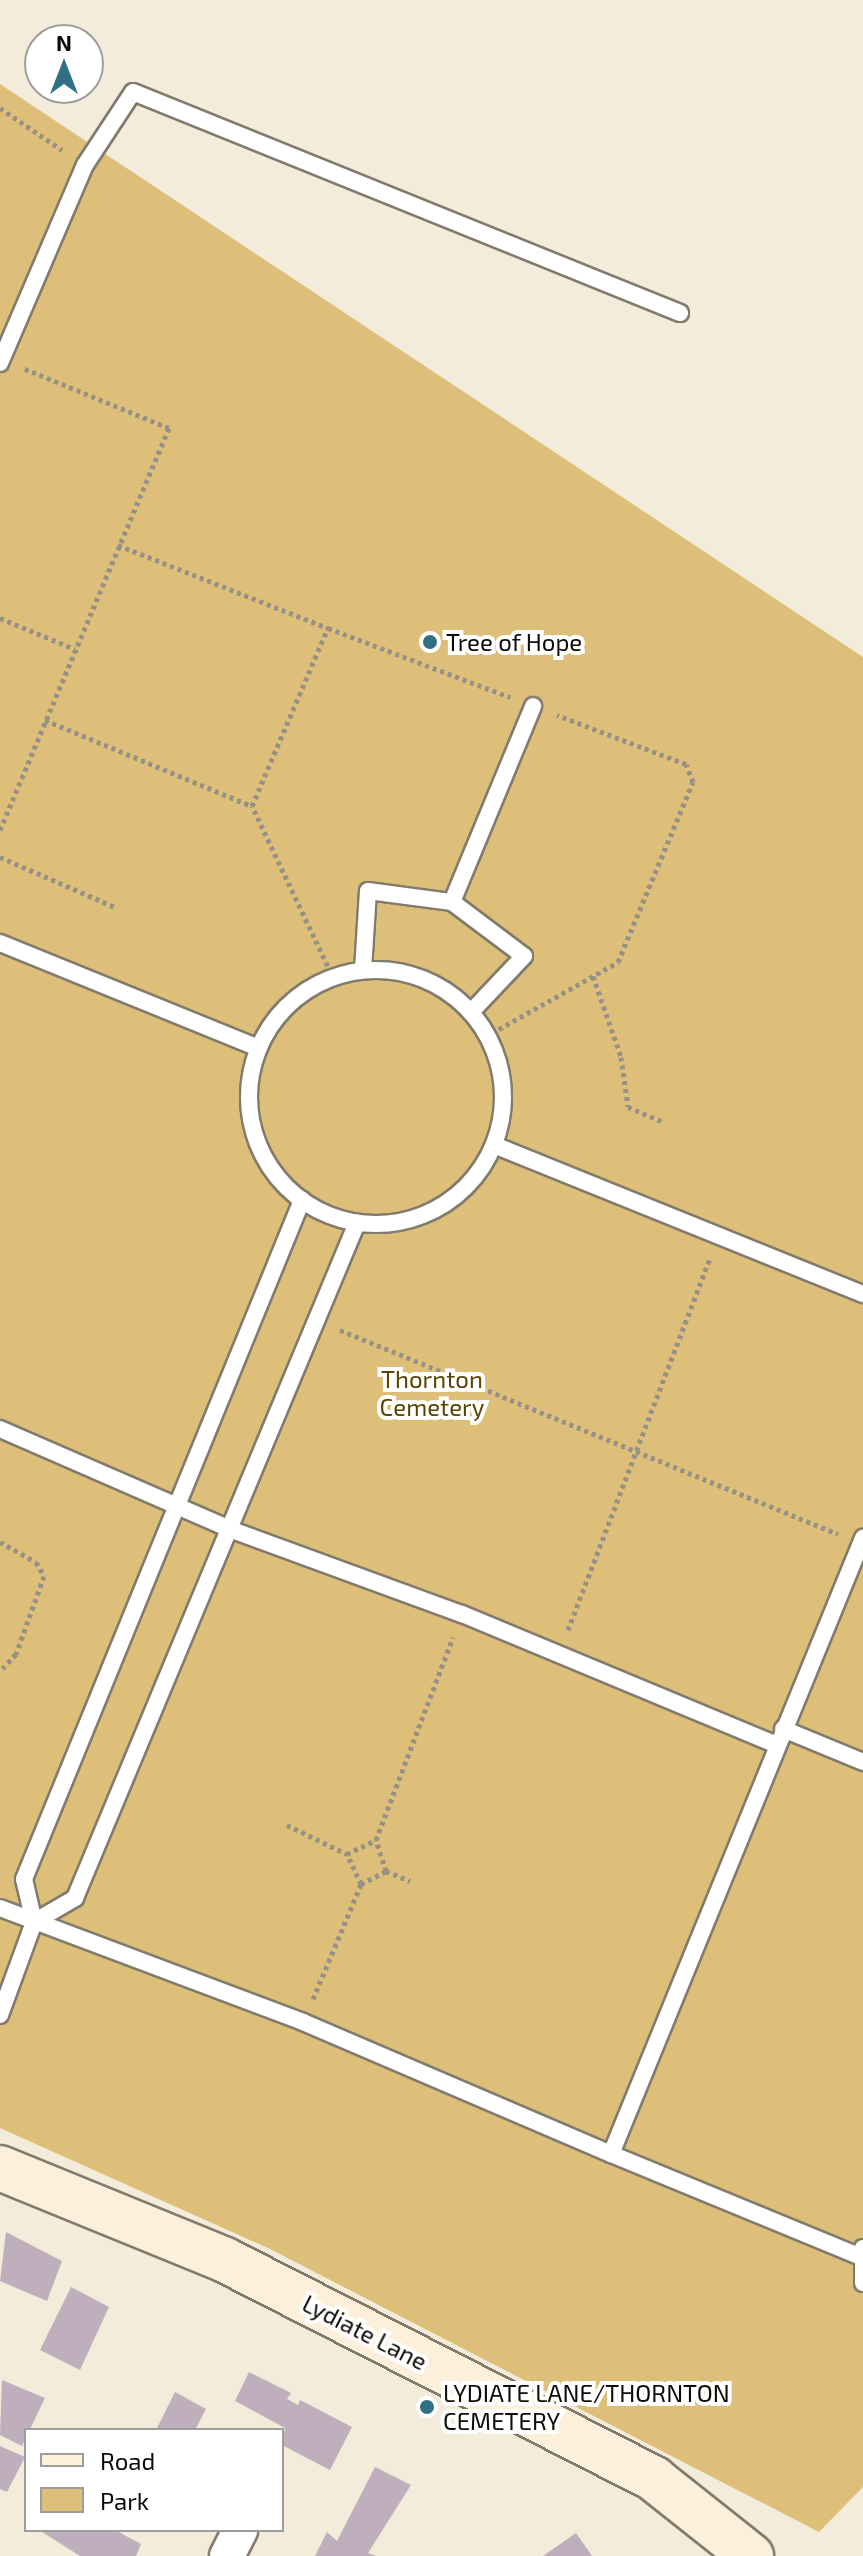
<!DOCTYPE html>
<html>
<head>
<meta charset="utf-8">
<style>
  body { margin:0 }
  #map { position:relative; width:863px; height:2556px; overflow:hidden; background:#f3ecda; font-family:"Exo 2",sans-serif }
  div>[style] { position:absolute }
  [style*='--x'] { left:calc(var(--x)*1px); top:calc(var(--y)*1px); width:calc(var(--w)*1px); rotate:calc(var(--a)*1deg) }
  .green>* { inset:0; background:#ddbf79 }
  .building>* { inset:0; background:#bfafbc }
  .path>* { height:5px; margin-top:-2.5px; transform-origin:0; background:repeating-linear-gradient(90deg,#969184 0 4px,transparent 0 8px) }
  .roads { filter:drop-shadow(2px 0 #827b6c) drop-shadow(-2px 0 #827b6c) drop-shadow(0 2px #827b6c) drop-shadow(0 -2px #827b6c) }
  .lane>* { height:16px; margin:-8px; padding:0 8px; transform-origin:8px; border-radius:8px; background:#fff }
  .lane>.ring { margin:-8px; padding:0; box-sizing:content-box; background:none; border:16px solid #fff; border-radius:50% }
  .street>* { height:34px; margin:-17px; padding:0 17px; transform-origin:17px; border-radius:17px; background:#fff }
  .secondary>* { height:44px; margin:-22px; padding:0 22px; transform-origin:22px; border-radius:22px; background:#fcf0db }
  .dots>* { width:22px; height:22px; translate:-50% -50%; box-sizing:border-box; border:4px solid #fff; border-radius:50% }
  span { translate:-50% -50%; white-space:nowrap; text-align:center; line-height:1.15; -webkit-text-stroke:8px #fff; paint-order:stroke }
  .poi-label { font-size:24px; color:#0e0b06 }
  .left { translate:0 -50%; text-align:left }
  .park-label { font-size:24px; color:#5a4402 }
  .street-label { font-size:24px; color:#0e0b06 }
  .legend { position:absolute; left:24px; top:2428px; width:260px; height:104px; box-sizing:border-box; background:#fff; border:2px solid #9f9d9b; margin:0; padding:10px 14px; list-style:none; font-size:24px; color:#0e0b06 }
  .legend li { display:flex; align-items:center; gap:16px; height:40px }
  .legend b { width:40px; border:2px solid #9f9d9b }
  .north { position:absolute; left:24px; top:24px; width:80px; height:80px; box-sizing:border-box; background:#fff; border:2px solid #9f9d9b; border-radius:50%; rotate:0deg; font-size:22px; font-weight:700; line-height:32px; text-align:center; color:#0e0b06 }
  .north::after { content:''; display:block; margin:auto; width:28px; height:36px; background:#307085; clip-path:polygon(50% 0,100% 100%,50% 72%,0 100%) }
</style>
</head>
<body>
<div id="map">
  <div class="green">
    <i style="clip-path:polygon(0 84px,863px 657px,863px 2487px,819px 2532px,270px 2249px,0 2128px)"></i>
  </div>
  <div class="building">
    <i style="clip-path:polygon(6px 2232px,62px 2261px,47px 2301px,0 2281px)"></i>
    <i style="clip-path:polygon(71px 2287px,109px 2307px,80px 2370px,40px 2350px)"></i>
    <i style="clip-path:polygon(249px 2372px,291px 2393px,287px 2399px,298px 2405px,300px 2400px,352px 2427px,330px 2470px,282px 2445px,285px 2428px,235px 2401px)"></i>
    <i style="clip-path:polygon(2px 2380px,45px 2398px,22px 2446px,0 2435px)"></i>
    <i style="clip-path:polygon(175px 2392px,206px 2409px,195px 2430px,156px 2430px)"></i>
    <i style="clip-path:polygon(0 2446px,25px 2457px,7px 2492px,0 2489px)"></i>
    <i style="clip-path:polygon(375px 2467px,411px 2485px,368px 2553px,376px 2556px,315px 2556px,327px 2532px,337px 2541px)"></i>
    <i style="clip-path:polygon(39px 2530px,115px 2530px,141px 2544px,136px 2556px,80px 2556px)"></i>
    <i style="clip-path:polygon(576px 2533px,592px 2556px,543px 2556px)"></i>
  </div>
  <div class="path">
    <i style="--x:0;--y:108;--w:75;--a:34.1"></i>
    <i style="--x:118;--y:545;--w:226;--a:21.6"></i>
    <i style="--x:0;--y:618;--w:81;--a:22.5"></i>
    <i style="--x:45;--y:720;--w:224;--a:22.6"></i>
    <i style="--x:0;--y:830;--w:436;--a:-67.2"></i>
    <i style="--x:169;--y:428;--w:156;--a:-157.7"></i>
    <i style="--x:0;--y:857;--w:125;--a:23.5"></i>
    <i style="--x:331;--y:973;--w:185;--a:-115.3"></i>
    <i style="--x:252;--y:806;--w:194;--a:-66.9"></i>
    <i style="--x:328;--y:628;--w:195;--a:20.8"></i>
    <i style="--x:593;--y:976;--w:86;--a:70.9"></i>
    <i style="--x:621;--y:1057;--w:50;--a:82"></i>
    <i style="--x:628;--y:1107;--w:39;--a:23"></i>
    <i style="--x:492;--y:1033;--w:145;--a:-29.4"></i>
    <i style="--x:618;--y:962;--w:195;--a:-67.4"></i>
    <i style="--x:693;--y:782;--w:19;--a:-111"></i>
    <i style="--x:686;--y:764;--w:138;--a:-159.2"></i>
    <i style="--x:340;--y:1330;--w:538;--a:22.28"></i>
    <i style="--x:0;--y:1542;--w:41;--a:29.1"></i>
    <i style="--x:36;--y:1562;--w:16;--a:60"></i>
    <i style="--x:44;--y:1576;--w:83;--a:109.7"></i>
    <i style="--x:16;--y:1654;--w:23;--a:133"></i>
    <i style="--x:568;--y:1630;--w:397;--a:-69.1"></i>
    <i style="--x:287;--y:1825;--w:67;--a:25.8"></i>
    <i style="--x:386;--y:1871;--w:33;--a:-108"></i>
    <i style="--x:376;--y:1840;--w:217;--a:-69.2"></i>
    <i style="--x:361;--y:1884;--w:33;--a:-115"></i>
    <i style="--x:347;--y:1854;--w:32;--a:-26"></i>
    <i style="--x:313;--y:1999;--w:125;--a:-67.3"></i>
    <i style="--x:361;--y:1884;--w:28;--a:-27"></i>
    <i style="--x:386;--y:1871;--w:26;--a:23"></i>
  </div>
  <div class="roads">
    <div class="lane">
      <i style="--x:0;--y:363;--w:215;--a:-66.8"></i>
      <i style="--x:85;--y:165;--w:87;--a:-56.7"></i>
      <i style="--x:133;--y:92;--w:590;--a:22"></i>
      <i style="--x:452;--y:902;--w:212;--a:-67.5"></i>
      <i style="--x:0;--y:943;--w:279;--a:22.1"></i>
      <i class="ring" style="left:249px;top:970px;width:238px;height:238px"></i>
      <i style="--x:363;--y:970;--w:79;--a:-86.4"></i>
      <i style="--x:368;--y:891;--w:85;--a:7.5"></i>
      <i style="--x:452;--y:902;--w:90;--a:36.9"></i>
      <i style="--x:524;--y:956;--w:77;--a:133.4"></i>
      <i style="--x:494;--y:1145;--w:398;--a:22"></i>
      <i style="--x:0;--y:1429;--w:253;--a:23.5"></i>
      <i style="--x:232;--y:1530;--w:245;--a:20.1"></i>
      <i style="--x:462;--y:1614;--w:340;--a:22.6"></i>
      <i style="--x:783;--y:1729;--w:87;--a:22.4"></i>
      <i style="--x:0;--y:1908;--w:324;--a:20.6"></i>
      <i style="--x:303;--y:2022;--w:335;--a:23.2"></i>
      <i style="--x:34;--y:1922;--w:48;--a:-30.3"></i>
      <i style="--x:75;--y:1898;--w:732;--a:-67.33"></i>
      <i style="--x:0;--y:2015;--w:99;--a:-69.9"></i>
      <i style="--x:34;--y:1922;--w:44;--a:-103.1"></i>
      <i style="--x:24;--y:1879;--w:734;--a:-67.73"></i>
      <i style="--x:863;--y:2248;--w:35;--a:90"></i>
      <i style="--x:861;--y:2257;--w:270;--a:-157.6"></i>
      <i style="--x:611;--y:2154;--w:666;--a:-67.75"></i>
    </div>
    <div class="street">
      <i style="--x:227;--y:2556;--w:29;--a:-63"></i>
    </div>
    <div class="secondary">
      <i style="--x:0;--y:2168;--w:243;--a:22.2"></i>
      <i style="--x:225;--y:2260;--w:482;--a:27"></i>
      <i style="--x:654;--y:2479;--w:124;--a:38.4"></i>
    </div>
  </div>
  <div class="dots">
    <i style="left:430px;top:642px;background:#307085"></i>
    <i style="left:427px;top:2407px;background:#307085"></i>
  </div>
  <div class="poi-label">
    <span class="left" style="left:446px;top:642px">Tree of Hope</span>
    <span class="left" style="left:443px;top:2407px">LYDIATE LANE/THORNTON<br>CEMETERY</span>
  </div>
  <div class="park-label">
    <span style="left:432px;top:1393px">Thornton<br>Cemetery</span>
  </div>
  <div class="street-label">
    <span style="left:365px;top:2332px;rotate:27deg">Lydiate Lane</span>
  </div>
  <ul class="legend">
  <li><b style="height:10px;background:#fcf0db"></b>Road</li>
  <li><b style="height:22px;background:#ddbf79"></b>Park</li>
  </ul>
  <div class="north">N</div>
</div>
</body>
</html>
